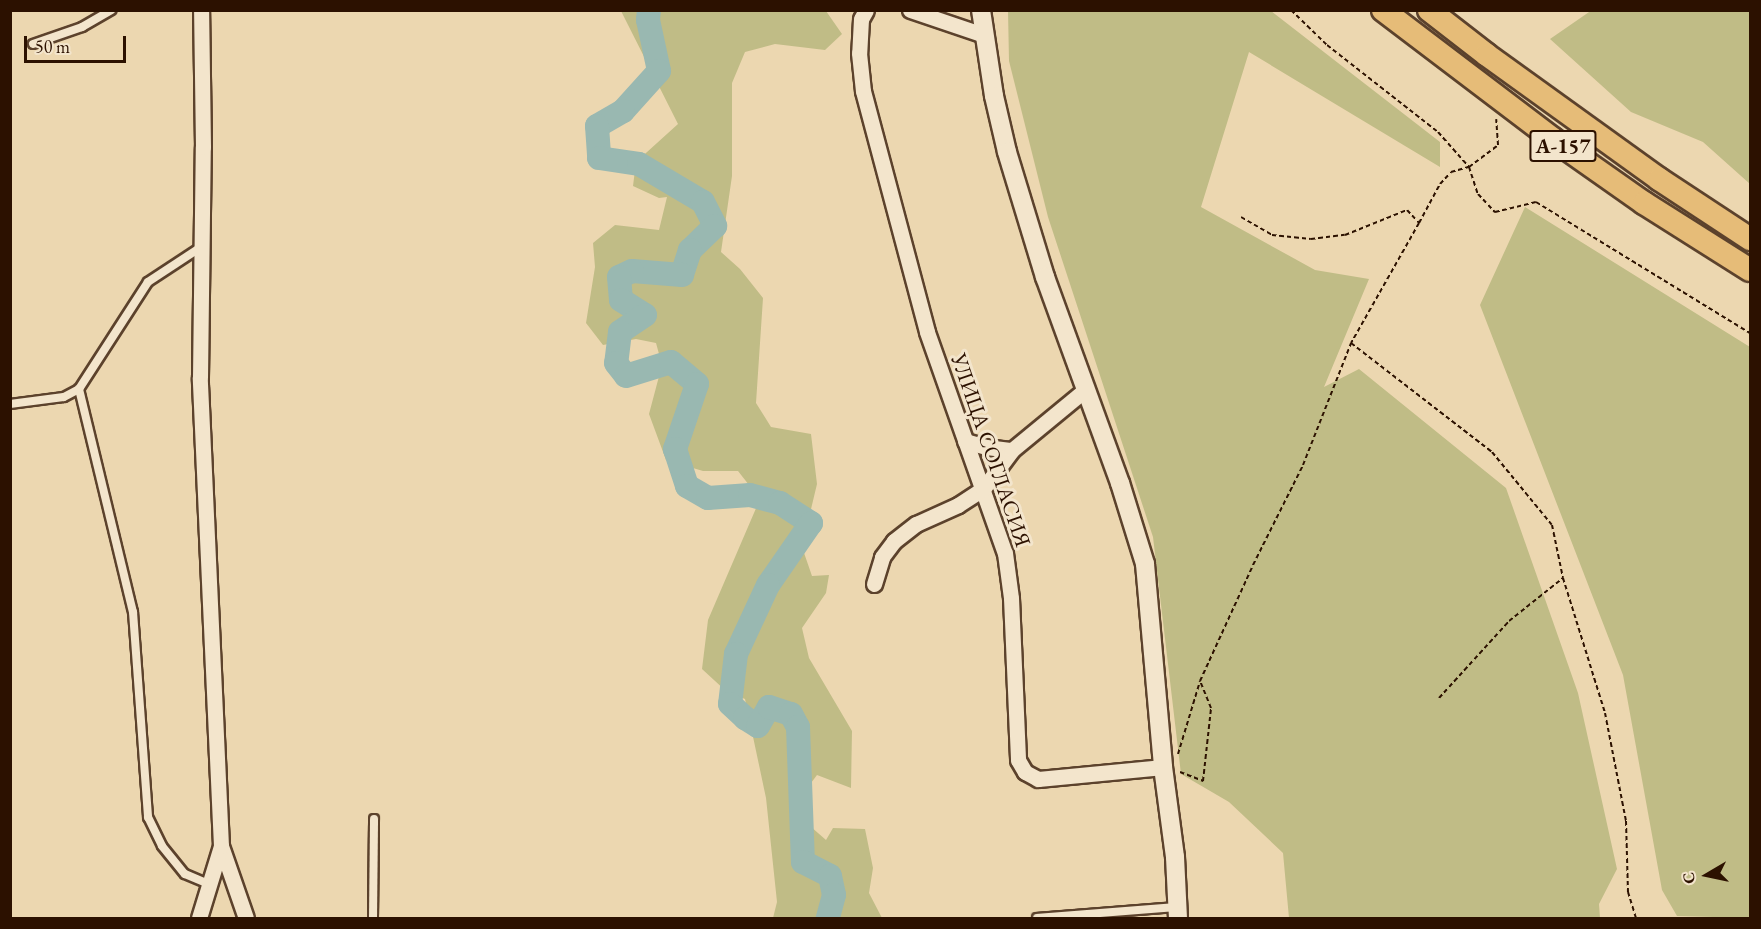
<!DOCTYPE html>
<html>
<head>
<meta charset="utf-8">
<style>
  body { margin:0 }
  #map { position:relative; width:1761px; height:929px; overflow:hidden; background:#ecd7b0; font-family:"EB Garamond",serif }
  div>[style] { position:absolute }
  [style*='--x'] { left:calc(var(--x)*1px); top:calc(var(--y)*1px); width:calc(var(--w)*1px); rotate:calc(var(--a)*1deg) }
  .green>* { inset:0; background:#c0bc86 }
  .river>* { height:24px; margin:-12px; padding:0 12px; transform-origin:12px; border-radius:12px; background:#99b8b1 }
  .path>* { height:2px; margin-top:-1px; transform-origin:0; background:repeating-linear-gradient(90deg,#2c1100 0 4.5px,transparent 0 7.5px) }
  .roads { filter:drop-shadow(2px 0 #5c422c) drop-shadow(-2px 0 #5c422c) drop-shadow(0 2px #5c422c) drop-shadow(0 -2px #5c422c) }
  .service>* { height:8px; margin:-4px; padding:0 4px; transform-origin:4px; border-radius:4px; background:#f3e5cc }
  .minor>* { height:15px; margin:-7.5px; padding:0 7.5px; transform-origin:7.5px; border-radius:7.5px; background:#f3e5cc }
  .tertiary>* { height:18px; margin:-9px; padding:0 9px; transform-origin:9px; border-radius:9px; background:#f3e5cc }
  .primary>* { height:22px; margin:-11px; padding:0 11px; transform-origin:11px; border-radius:11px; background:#e6bc78 }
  span { translate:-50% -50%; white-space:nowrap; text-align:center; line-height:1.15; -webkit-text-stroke:6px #f3e5cc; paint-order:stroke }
  .shield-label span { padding:2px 4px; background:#f3e5cc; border:2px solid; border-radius:4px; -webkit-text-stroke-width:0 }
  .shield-label { font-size:21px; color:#2c1100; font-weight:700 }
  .street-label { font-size:22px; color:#2c1100 }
  .frame { position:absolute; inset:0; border:12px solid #2c1100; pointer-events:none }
  .north { position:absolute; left:1677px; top:845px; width:60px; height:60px; -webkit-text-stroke:4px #f3e5cc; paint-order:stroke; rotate:261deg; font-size:16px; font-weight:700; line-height:24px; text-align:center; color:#2c1100 }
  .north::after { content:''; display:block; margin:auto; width:21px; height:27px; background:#2c1100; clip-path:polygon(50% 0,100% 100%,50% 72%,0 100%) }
  .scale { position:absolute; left:24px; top:36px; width:102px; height:27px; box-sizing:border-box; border:3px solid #2c1100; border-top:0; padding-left:8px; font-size:18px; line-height:21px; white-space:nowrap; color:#2c1100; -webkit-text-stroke:4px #f3e5cc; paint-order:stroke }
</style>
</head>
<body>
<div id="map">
  <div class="green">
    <i style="clip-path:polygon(1592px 10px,1750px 11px,1750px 184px,1703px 142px,1631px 112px,1550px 39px)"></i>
    <i style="clip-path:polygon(621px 11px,826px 11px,842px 34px,825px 50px,775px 44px,745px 52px,732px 83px,732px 176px,721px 252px,740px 269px,763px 298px,756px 403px,771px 427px,811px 434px,817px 484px,802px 547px,812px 576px,829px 575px,826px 593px,802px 628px,809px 658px,852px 731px,851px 788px,817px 775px,805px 791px,802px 819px,826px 840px,833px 828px,865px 829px,873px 868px,869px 893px,882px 918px,773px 918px,777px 902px,766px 798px,745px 699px,727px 692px,702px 669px,708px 620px,760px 499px,738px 471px,703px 471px,666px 460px,649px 414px,662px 365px,656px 343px,636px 339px,603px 345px,586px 323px,595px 267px,593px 243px,615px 225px,659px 230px,667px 197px,659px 198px,633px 186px,636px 162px,678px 124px)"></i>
    <i style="clip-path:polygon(1008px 11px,1271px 11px,1440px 142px,1440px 167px,1249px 52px,1201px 207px,1315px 270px,1369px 279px,1324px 387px,1359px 369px,1506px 488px,1578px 693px,1617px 869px,1599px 904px,1600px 918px,1289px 918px,1283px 853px,1229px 802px,1181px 774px,1153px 537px,1048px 217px,1009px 61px)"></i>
    <i style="clip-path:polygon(1525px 207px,1750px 347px,1750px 918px,1677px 916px,1662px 890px,1623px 675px,1480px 305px)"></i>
  </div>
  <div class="river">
    <i style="--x:649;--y:10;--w:10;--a:96"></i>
    <i style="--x:648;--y:20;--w:52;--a:77.8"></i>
    <i style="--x:659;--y:71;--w:54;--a:132"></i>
    <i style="--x:623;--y:111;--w:30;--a:150"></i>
    <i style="--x:597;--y:126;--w:32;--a:86"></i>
    <i style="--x:599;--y:158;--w:40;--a:8.5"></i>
    <i style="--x:639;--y:164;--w:74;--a:30.7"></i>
    <i style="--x:703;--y:202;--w:27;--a:63"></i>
    <i style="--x:715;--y:226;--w:35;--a:136"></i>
    <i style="--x:690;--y:250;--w:26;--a:108"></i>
    <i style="--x:682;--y:275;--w:50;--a:-175.4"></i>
    <i style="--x:632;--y:271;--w:14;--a:155"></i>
    <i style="--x:619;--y:277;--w:23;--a:85"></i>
    <i style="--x:621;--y:300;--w:28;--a:32"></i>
    <i style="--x:645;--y:315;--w:30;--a:146"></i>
    <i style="--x:620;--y:332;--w:31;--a:97"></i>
    <i style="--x:616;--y:363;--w:16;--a:52"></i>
    <i style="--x:626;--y:376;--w:47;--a:-17.3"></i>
    <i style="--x:671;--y:362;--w:34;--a:40"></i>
    <i style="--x:697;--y:384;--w:69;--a:108.7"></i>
    <i style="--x:675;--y:449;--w:39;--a:72"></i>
    <i style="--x:687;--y:486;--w:24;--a:30"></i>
    <i style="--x:708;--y:498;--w:42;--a:-4.1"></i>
    <i style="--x:750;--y:495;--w:31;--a:15"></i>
    <i style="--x:780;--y:503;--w:37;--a:33"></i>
    <i style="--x:811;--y:523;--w:75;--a:124.7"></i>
    <i style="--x:768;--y:585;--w:76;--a:114.9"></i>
    <i style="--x:736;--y:654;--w:50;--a:96.8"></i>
    <i style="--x:730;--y:704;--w:21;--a:43"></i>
    <i style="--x:745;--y:718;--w:15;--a:32"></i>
    <i style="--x:758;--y:726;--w:22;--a:-60"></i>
    <i style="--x:769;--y:707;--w:23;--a:18"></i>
    <i style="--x:791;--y:714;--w:15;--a:62"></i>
    <i style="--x:798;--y:727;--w:135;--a:87.9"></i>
    <i style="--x:803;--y:862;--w:30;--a:27"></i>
    <i style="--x:830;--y:876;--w:19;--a:78"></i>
    <i style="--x:834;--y:895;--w:24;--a:105"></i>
  </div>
  <div class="path">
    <i style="--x:1291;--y:10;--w:50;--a:44.2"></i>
    <i style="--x:1327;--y:45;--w:141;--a:38.1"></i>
    <i style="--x:1438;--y:132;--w:47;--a:48.5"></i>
    <i style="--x:1469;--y:167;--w:28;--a:72"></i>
    <i style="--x:1478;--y:194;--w:25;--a:47"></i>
    <i style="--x:1495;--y:212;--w:42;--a:-13.7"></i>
    <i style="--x:1536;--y:202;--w:251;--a:31.5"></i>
    <i style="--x:1241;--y:217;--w:36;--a:30"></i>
    <i style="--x:1272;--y:235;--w:39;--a:6"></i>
    <i style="--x:1311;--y:239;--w:34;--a:-7"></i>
    <i style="--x:1345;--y:235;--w:67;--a:-22"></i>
    <i style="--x:1407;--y:210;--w:18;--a:47"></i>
    <i style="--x:1419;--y:223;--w:138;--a:119.5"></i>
    <i style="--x:1351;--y:343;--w:178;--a:37.7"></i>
    <i style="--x:1492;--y:452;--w:94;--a:50.6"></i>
    <i style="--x:1552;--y:525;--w:54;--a:78.3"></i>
    <i style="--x:1563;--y:578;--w:141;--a:72.7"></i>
    <i style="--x:1605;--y:713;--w:110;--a:79"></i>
    <i style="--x:1626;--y:821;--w:71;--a:88.4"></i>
    <i style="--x:1628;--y:892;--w:27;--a:73"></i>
    <i style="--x:1419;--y:223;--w:44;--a:-61.7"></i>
    <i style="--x:1440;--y:184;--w:16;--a:-47"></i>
    <i style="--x:1451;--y:172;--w:19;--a:-16"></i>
    <i style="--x:1469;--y:167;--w:36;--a:-37"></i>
    <i style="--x:1498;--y:145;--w:26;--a:-94"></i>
    <i style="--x:1439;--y:698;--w:104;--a:-47.7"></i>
    <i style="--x:1509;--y:621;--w:69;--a:-38.5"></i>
    <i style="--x:1178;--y:754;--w:76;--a:-73.2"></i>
    <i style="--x:1200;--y:681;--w:128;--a:-65.4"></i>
    <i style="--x:1253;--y:565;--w:112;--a:-63.4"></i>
    <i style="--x:1303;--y:465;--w:131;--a:-68.5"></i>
    <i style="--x:1180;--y:772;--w:25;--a:21"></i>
    <i style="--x:1203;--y:781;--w:73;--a:-83.7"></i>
    <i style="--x:1211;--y:708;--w:29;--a:-112"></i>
  </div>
  <div class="roads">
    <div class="service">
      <i style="--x:33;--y:44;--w:52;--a:-19.1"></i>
      <i style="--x:82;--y:27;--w:34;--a:-30"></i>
      <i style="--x:79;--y:389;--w:229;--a:76.4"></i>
      <i style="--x:133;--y:612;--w:206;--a:85.8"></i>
      <i style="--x:148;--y:817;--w:32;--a:64"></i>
      <i style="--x:162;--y:846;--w:36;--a:51"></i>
      <i style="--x:185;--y:874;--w:26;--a:23"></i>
      <i style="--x:10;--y:404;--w:54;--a:-7.4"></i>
      <i style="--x:64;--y:397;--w:17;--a:-28"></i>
      <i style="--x:79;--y:389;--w:127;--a:-57.2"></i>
      <i style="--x:148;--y:282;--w:64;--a:-33.4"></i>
      <i style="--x:373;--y:918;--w:99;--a:-89.4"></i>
      <i style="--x:1037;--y:918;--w:139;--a:-4.5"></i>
    </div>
    <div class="minor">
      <i style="--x:866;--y:10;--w:10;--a:119"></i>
      <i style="--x:861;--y:19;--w:34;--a:93"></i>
      <i style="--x:859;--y:53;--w:38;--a:84"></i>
      <i style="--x:863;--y:91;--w:249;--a:75.1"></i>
      <i style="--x:927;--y:332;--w:234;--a:70.6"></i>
      <i style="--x:1005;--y:553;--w:45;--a:82.4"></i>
      <i style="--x:1011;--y:598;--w:162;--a:87.5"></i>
      <i style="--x:1018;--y:760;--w:14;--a:60"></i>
      <i style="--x:1025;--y:772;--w:15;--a:28"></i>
      <i style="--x:1038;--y:779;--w:126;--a:-5.5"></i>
      <i style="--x:910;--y:10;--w:78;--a:18.7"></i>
      <i style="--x:965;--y:441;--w:22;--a:16"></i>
      <i style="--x:986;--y:447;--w:26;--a:7"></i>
      <i style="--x:874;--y:584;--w:28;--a:-73"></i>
      <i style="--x:882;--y:557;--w:20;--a:-53"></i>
      <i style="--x:894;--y:541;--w:28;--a:-38"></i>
      <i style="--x:916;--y:524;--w:46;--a:-24.3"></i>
      <i style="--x:958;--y:505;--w:30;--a:-33"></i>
      <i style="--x:983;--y:489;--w:49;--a:-53.4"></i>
      <i style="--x:1012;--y:450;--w:96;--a:-39.5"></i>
      <i style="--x:221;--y:846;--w:76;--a:70.9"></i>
      <i style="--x:199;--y:918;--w:75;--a:-73"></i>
      <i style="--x:221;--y:846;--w:469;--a:-92.6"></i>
      <i style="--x:200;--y:377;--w:230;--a:-89.3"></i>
      <i style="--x:203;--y:147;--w:137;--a:-90.8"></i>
    </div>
    <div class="tertiary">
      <i style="--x:981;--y:10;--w:87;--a:81.4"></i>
      <i style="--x:994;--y:96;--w:57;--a:76.9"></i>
      <i style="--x:1007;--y:152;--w:131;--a:73.1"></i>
      <i style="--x:1045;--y:277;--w:219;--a:70"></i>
      <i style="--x:1120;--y:483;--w:85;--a:72.8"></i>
      <i style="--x:1145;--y:564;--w:204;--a:84.9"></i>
      <i style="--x:1163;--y:767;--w:91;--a:82.4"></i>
      <i style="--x:1175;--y:857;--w:61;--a:87.2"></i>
    </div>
    <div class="primary">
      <i style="--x:1383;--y:10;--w:213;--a:37.2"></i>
      <i style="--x:1553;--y:139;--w:111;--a:35.1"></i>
      <i style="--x:1644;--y:203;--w:125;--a:32.3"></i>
      <i style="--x:1429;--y:10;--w:73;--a:37.8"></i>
      <i style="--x:1487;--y:55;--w:212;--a:35.8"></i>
      <i style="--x:1659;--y:179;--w:109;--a:33.4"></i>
    </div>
  </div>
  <div class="shield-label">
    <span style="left:1563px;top:146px">А-157</span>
  </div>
  <div class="street-label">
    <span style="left:991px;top:450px;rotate:71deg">УЛИЦА СОГЛАСИЯ</span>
  </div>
  <div class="frame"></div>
  <div class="north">С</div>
  <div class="scale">50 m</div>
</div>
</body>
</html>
